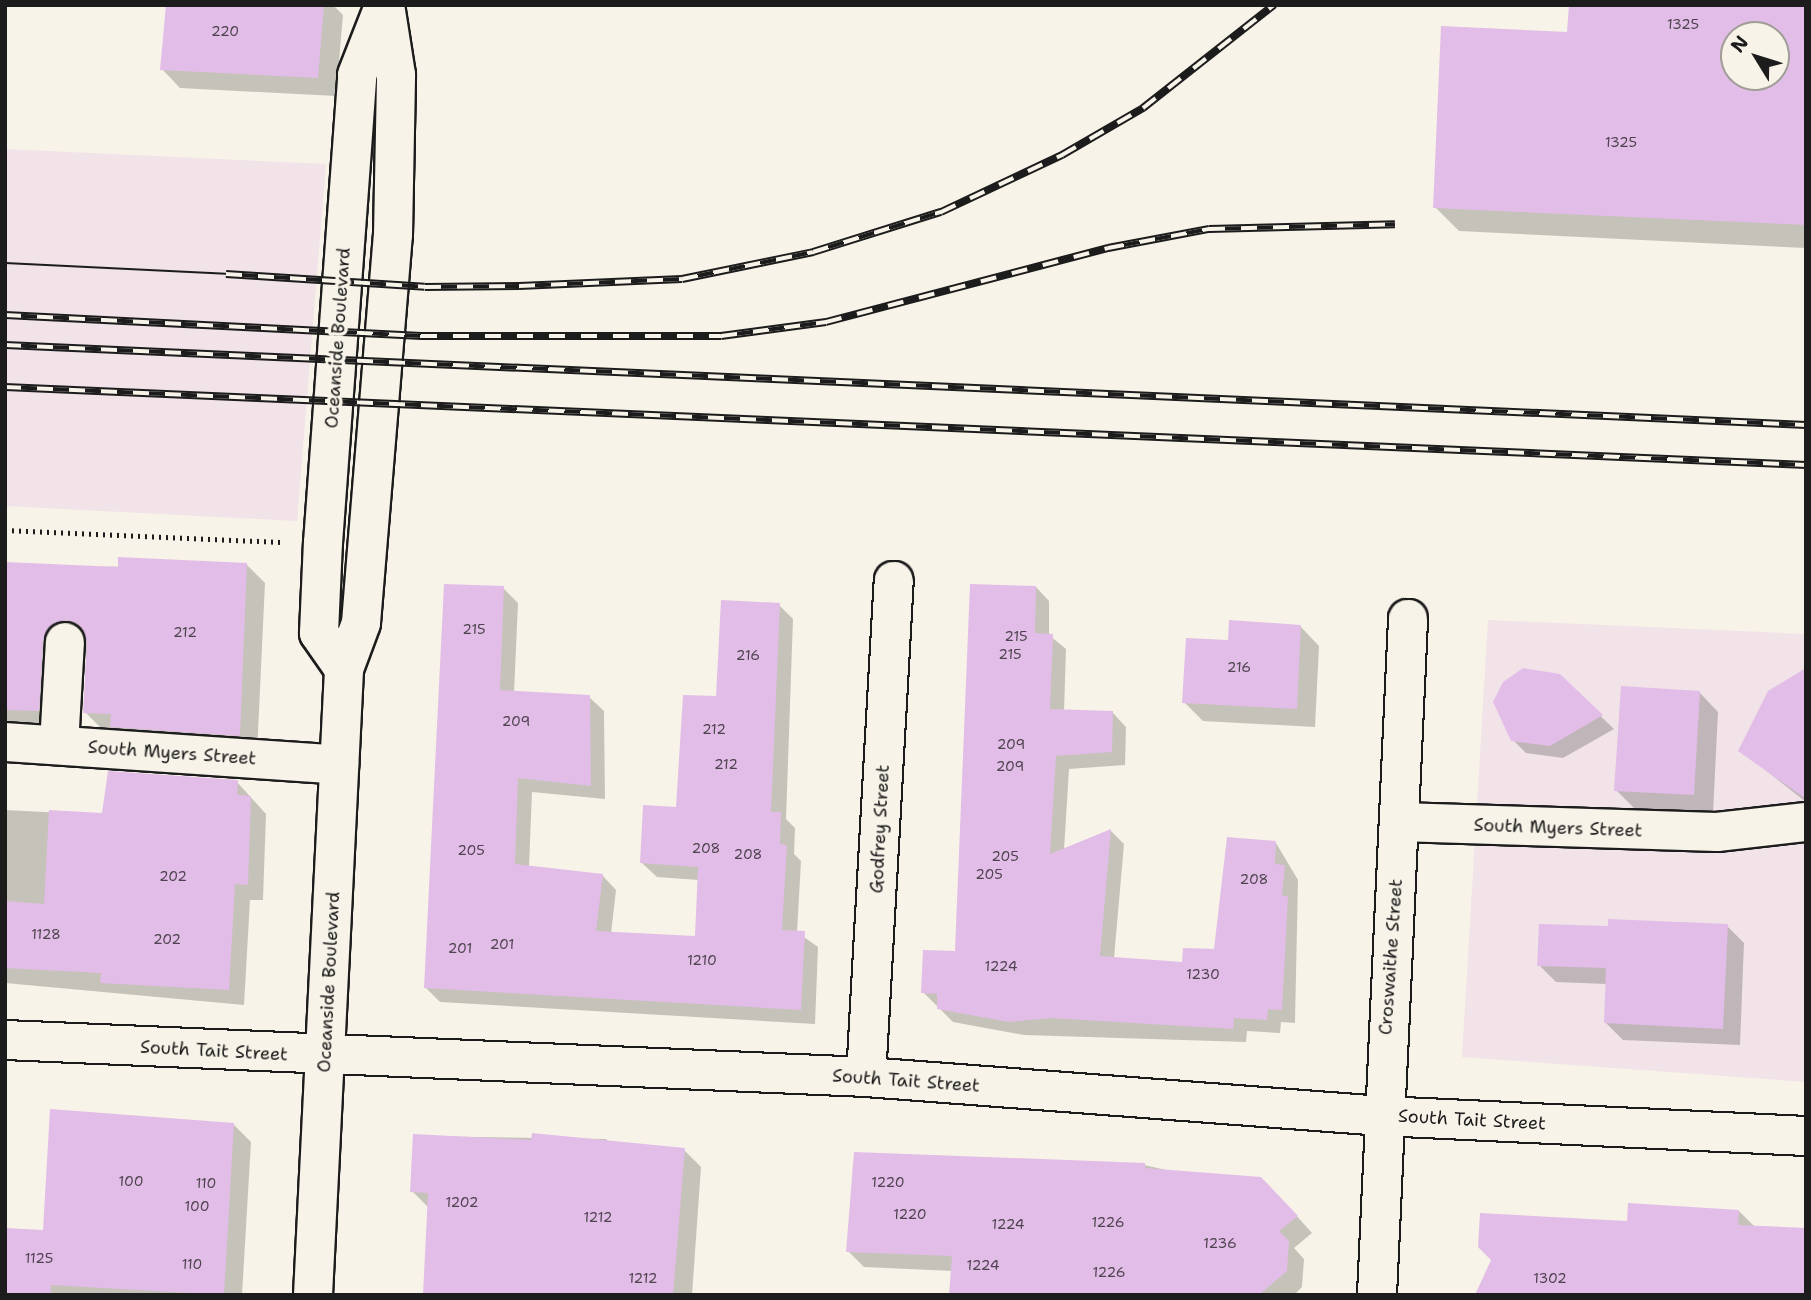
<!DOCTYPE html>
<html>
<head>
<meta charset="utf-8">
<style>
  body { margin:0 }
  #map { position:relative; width:1811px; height:1300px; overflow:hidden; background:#f7f3e8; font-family:"Shantell Sans",sans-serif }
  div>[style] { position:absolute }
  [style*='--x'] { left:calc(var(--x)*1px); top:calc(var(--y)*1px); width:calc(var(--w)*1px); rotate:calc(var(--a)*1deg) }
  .built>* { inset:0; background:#f1e3e8 }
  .shadow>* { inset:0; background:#0003 }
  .building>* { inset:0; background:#e2bde7 }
  .path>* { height:4.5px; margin-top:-2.25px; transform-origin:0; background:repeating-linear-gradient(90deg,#1c1c1c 0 2px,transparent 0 7px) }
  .roads { filter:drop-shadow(2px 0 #1c1c1c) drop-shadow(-2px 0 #1c1c1c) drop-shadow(0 2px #1c1c1c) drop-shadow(0 -2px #1c1c1c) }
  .minor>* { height:38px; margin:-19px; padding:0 19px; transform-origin:19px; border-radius:19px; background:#f7f3e8 }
  .major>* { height:38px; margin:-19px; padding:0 19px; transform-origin:19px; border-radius:19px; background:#f7f3e8 }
  .tram>* { height:2px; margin:-1px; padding:0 1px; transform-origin:1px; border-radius:1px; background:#1c1c1c }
  .rail>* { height:8px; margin-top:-4px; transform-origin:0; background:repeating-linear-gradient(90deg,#f7f3e8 0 16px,#1c1c1c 0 32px); box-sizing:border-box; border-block:2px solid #1c1c1c }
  span { translate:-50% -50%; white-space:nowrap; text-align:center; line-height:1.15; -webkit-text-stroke:7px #f7f3e8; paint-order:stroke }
  .number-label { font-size:14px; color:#4e444f }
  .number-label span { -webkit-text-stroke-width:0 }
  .street-label { font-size:18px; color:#1c1c1c }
  .frame { position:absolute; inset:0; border:7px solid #1c1c1c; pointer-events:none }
  .north { position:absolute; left:1720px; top:21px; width:70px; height:70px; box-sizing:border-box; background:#f7f3e8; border:2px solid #9f9d96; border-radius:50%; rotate:308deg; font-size:19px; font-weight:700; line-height:28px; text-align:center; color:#1c1c1c }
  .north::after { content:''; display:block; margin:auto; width:24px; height:32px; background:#1c1c1c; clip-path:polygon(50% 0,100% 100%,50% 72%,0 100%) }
</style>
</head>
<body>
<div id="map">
  <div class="built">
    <i style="clip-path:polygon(5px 149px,326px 164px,297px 521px,5px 506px)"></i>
    <i style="clip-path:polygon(1488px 620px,1806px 634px,1806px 1082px,1462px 1057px)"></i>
  </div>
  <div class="shadow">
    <i style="clip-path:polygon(167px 5px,333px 5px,343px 15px,336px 96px,180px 88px,162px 69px)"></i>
    <i style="clip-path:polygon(evenodd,1806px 5px,1806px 248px,1459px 231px,1435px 207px,1569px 34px,1806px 5px,1734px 35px,1776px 35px,1776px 77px,1734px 77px,1734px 35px)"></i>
    <i style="clip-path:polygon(247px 565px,265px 583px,257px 753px,103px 730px,85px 712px,86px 638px,73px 640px,56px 728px,5px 726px,5px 568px)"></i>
    <i style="clip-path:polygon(1036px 587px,1049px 601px,1049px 635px,1066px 649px,1064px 712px,1113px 713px,1126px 727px,1125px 765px,1069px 769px,1064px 850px,1111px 831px,1124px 844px,1114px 958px,1184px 963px,1215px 951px,1276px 843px,1298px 880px,1295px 1023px,1281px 1022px,1280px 1033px,1247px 1031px,1246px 1042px,1024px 1035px,953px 1022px,923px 992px,957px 953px)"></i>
    <i style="clip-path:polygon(503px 588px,518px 603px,514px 693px,589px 697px,604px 711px,605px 799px,532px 792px,529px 867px,602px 875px,616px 890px,611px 934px,696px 938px,699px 880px,657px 877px,642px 863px,678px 809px,717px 698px,779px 605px,793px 619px,786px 819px,795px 828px,794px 854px,801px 861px,797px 932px,818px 947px,815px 1024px,440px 1002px,426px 988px)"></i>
    <i style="clip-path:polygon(1301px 627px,1319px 646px,1315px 727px,1203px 721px,1184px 702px)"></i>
    <i style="clip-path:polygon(1806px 671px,1806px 802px,1740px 750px)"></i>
    <i style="clip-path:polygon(1559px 676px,1614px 729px,1563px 758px,1526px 753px,1513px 740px)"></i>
    <i style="clip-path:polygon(1700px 693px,1718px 712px,1713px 813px,1635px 809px,1616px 790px)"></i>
    <i style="clip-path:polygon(237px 782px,266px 814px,263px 900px,250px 900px,244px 1005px,5px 983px,5px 810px,104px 815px)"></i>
    <i style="clip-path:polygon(1727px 926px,1744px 943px,1740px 1045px,1623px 1040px,1606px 1023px,1607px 984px,1556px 982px,1539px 965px)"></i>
    <i style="clip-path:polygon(233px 1124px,251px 1142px,242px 1295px,5px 1295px,45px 1232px)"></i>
    <i style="clip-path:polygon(415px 1136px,606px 1139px,614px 1147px,684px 1150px,701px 1167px,692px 1295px,424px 1295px,429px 1208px,412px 1191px)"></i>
    <i style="clip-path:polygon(1144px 1165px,1278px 1195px,1312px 1233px,1294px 1248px,1304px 1259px,1302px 1287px,1294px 1295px,953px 1295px,953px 1271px,864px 1267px,848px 1251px)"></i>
    <i style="clip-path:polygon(1739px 1211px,1755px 1227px,1629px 1223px)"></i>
  </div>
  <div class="building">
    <i style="clip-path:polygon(166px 5px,324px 5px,318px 78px,160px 70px)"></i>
    <i style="clip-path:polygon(evenodd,1569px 5px,1806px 5px,1806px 225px,1433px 208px,1441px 26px,1567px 32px,1569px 5px,1734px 35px,1776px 35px,1776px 77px,1734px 77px,1734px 35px)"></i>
    <i style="clip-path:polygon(118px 557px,247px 563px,240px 736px,110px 727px,111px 714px,83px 713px,87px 643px,78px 624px,67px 620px,55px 623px,43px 640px,39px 711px,5px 710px,5px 562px,118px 567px)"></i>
    <i style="clip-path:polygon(444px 584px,504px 586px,500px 690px,590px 695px,591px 786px,518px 778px,515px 864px,603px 874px,596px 931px,695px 936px,698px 867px,640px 863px,643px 805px,676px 807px,683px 695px,716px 696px,721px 600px,780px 603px,771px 812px,781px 812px,780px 844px,787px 845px,782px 930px,805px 931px,801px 1010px,424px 988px)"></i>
    <i style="clip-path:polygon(970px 584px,1036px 586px,1035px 633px,1053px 634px,1050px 709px,1113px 711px,1112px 752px,1056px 756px,1050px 854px,1111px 829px,1100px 956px,1182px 962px,1183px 948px,1214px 949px,1227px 837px,1276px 841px,1275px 864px,1285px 865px,1282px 896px,1288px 896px,1282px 1010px,1268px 1009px,1267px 1020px,1234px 1018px,1233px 1029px,1051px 1018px,1009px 1022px,937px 1009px,937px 994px,921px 993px,923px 950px,955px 951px)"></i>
    <i style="clip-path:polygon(1229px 620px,1301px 625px,1297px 709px,1182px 703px,1186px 638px,1228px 640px)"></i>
    <i style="clip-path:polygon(1523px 668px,1560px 674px,1603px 715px,1550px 746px,1511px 741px,1493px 702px,1503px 682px)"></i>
    <i style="clip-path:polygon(1806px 668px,1806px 799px,1738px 751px,1768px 691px)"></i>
    <i style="clip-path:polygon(1621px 686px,1700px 691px,1694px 795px,1614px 791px)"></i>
    <i style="clip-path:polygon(108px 771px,238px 780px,237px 795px,251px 796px,248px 885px,235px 884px,229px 990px,100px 983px,101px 973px,5px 968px,5px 901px,44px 904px,49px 810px,102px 813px)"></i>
    <i style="clip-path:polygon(1608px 919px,1728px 924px,1723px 1029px,1604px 1023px,1606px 968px,1537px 966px,1539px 924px,1608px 926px)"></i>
    <i style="clip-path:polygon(50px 1109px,234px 1123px,224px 1295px,51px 1285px,51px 1295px,5px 1295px,5px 1228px,43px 1230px)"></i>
    <i style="clip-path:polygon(532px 1133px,685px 1148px,673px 1295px,423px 1295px,428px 1193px,410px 1192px,413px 1134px,531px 1140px)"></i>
    <i style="clip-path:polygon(854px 1152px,1145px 1163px,1145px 1168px,1261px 1177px,1298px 1216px,1279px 1231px,1289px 1241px,1287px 1271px,1259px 1295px,949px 1295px,952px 1256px,846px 1252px)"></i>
    <i style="clip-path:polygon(1628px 1203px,1739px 1210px,1738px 1225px,1806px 1228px,1806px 1295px,1475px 1295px,1491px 1260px,1478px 1247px,1480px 1213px,1627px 1221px)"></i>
  </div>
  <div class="path">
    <i style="--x:5;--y:530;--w:276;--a:2.5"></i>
  </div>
  <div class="roads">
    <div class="minor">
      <i style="--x:5;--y:742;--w:335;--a:3.9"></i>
      <i style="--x:59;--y:745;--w:103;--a:-86.7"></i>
      <i style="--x:1400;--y:822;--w:317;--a:1.8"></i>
      <i style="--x:1717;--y:832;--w:90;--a:-6.4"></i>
      <i style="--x:5;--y:1040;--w:862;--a:2.46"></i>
      <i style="--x:866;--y:1077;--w:517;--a:4.32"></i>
      <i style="--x:1382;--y:1116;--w:424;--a:2.7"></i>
      <i style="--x:866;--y:1077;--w:497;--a:-86.8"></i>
      <i style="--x:1377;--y:1295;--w:677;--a:-87.37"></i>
    </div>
    <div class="major">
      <i style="--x:344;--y:669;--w:44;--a:-124.8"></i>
      <i style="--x:319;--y:633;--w:90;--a:-87.5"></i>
      <i style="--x:323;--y:543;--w:469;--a:-85.8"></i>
      <i style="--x:357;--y:75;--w:74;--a:-68.6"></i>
      <i style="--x:313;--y:1295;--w:627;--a:-87.16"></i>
      <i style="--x:344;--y:669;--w:49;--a:-69.7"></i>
      <i style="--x:361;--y:623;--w:389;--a:-85.3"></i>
      <i style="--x:393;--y:235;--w:160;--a:-88.9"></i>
      <i style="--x:396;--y:75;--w:71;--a:-98.9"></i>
    </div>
  </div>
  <div class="tram">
    <i style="--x:5;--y:263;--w:221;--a:2.8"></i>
  </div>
  <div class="rail">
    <i style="--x:226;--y:274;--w:199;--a:3.7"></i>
    <i style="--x:425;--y:287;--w:94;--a:-0.6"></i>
    <i style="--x:519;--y:286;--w:163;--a:-2.5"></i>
    <i style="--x:682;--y:279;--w:134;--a:-11.6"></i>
    <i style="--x:813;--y:252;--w:134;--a:-17.4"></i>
    <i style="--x:941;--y:212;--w:134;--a:-25.2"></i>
    <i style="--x:1062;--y:155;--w:94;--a:-30.1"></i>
    <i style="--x:1143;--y:108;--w:167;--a:-38.2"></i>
    <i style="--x:5;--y:315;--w:417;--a:2.9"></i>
    <i style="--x:421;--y:336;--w:300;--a:0"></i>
    <i style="--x:721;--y:336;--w:106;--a:-7.6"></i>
    <i style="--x:826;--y:322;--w:292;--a:-14.7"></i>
    <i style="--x:1108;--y:248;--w:103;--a:-10.7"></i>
    <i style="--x:1209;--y:229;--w:186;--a:-1.5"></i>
    <i style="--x:5;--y:345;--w:1803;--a:2.54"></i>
    <i style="--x:5;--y:387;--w:1803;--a:2.48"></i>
  </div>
  <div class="number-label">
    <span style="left:1683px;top:24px">1325</span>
    <span style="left:225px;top:31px">220</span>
    <span style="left:1621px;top:142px">1325</span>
    <span style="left:474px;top:629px">215</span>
    <span style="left:185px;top:632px">212</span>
    <span style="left:1016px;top:636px">215</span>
    <span style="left:1010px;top:654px">215</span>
    <span style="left:748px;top:655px">216</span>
    <span style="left:1239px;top:667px">216</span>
    <span style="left:516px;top:721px">209</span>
    <span style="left:714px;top:729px">212</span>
    <span style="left:1011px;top:744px">209</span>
    <span style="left:726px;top:764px">212</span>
    <span style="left:1010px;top:766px">209</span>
    <span style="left:706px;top:848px">208</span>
    <span style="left:471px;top:850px">205</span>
    <span style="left:748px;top:854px">208</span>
    <span style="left:1005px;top:856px">205</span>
    <span style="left:989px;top:874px">205</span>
    <span style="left:173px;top:876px">202</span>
    <span style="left:1254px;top:879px">208</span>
    <span style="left:46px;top:934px">1128</span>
    <span style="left:167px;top:939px">202</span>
    <span style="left:502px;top:944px">201</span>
    <span style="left:460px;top:948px">201</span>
    <span style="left:702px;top:960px">1210</span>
    <span style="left:1001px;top:966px">1224</span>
    <span style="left:1203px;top:974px">1230</span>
    <span style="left:131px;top:1181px">100</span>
    <span style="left:888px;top:1182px">1220</span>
    <span style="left:206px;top:1183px">110</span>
    <span style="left:462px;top:1202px">1202</span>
    <span style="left:197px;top:1206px">100</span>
    <span style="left:910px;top:1214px">1220</span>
    <span style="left:598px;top:1217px">1212</span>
    <span style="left:1108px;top:1222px">1226</span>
    <span style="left:1008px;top:1224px">1224</span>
    <span style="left:1220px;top:1243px">1236</span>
    <span style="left:39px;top:1258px">1125</span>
    <span style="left:192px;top:1264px">110</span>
    <span style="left:983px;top:1265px">1224</span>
    <span style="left:1109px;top:1272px">1226</span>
    <span style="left:643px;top:1278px">1212</span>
    <span style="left:1550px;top:1278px">1302</span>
  </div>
  <div class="street-label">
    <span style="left:338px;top:338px;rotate:-86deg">Oceanside Boulevard</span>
    <span style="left:172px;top:753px;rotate:4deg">South Myers Street</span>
    <span style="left:1558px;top:828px;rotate:2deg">South Myers Street</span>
    <span style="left:880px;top:829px;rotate:-87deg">Godfrey Street</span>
    <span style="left:1391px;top:957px;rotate:-86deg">Croswaithe Street</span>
    <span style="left:329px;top:982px;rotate:-87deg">Oceanside Boulevard</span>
    <span style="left:214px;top:1051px;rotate:3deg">South Tait Street</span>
    <span style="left:906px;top:1081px;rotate:4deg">South Tait Street</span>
    <span style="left:1472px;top:1120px;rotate:3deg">South Tait Street</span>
  </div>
  <div class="frame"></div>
  <div class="north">N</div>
</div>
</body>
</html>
